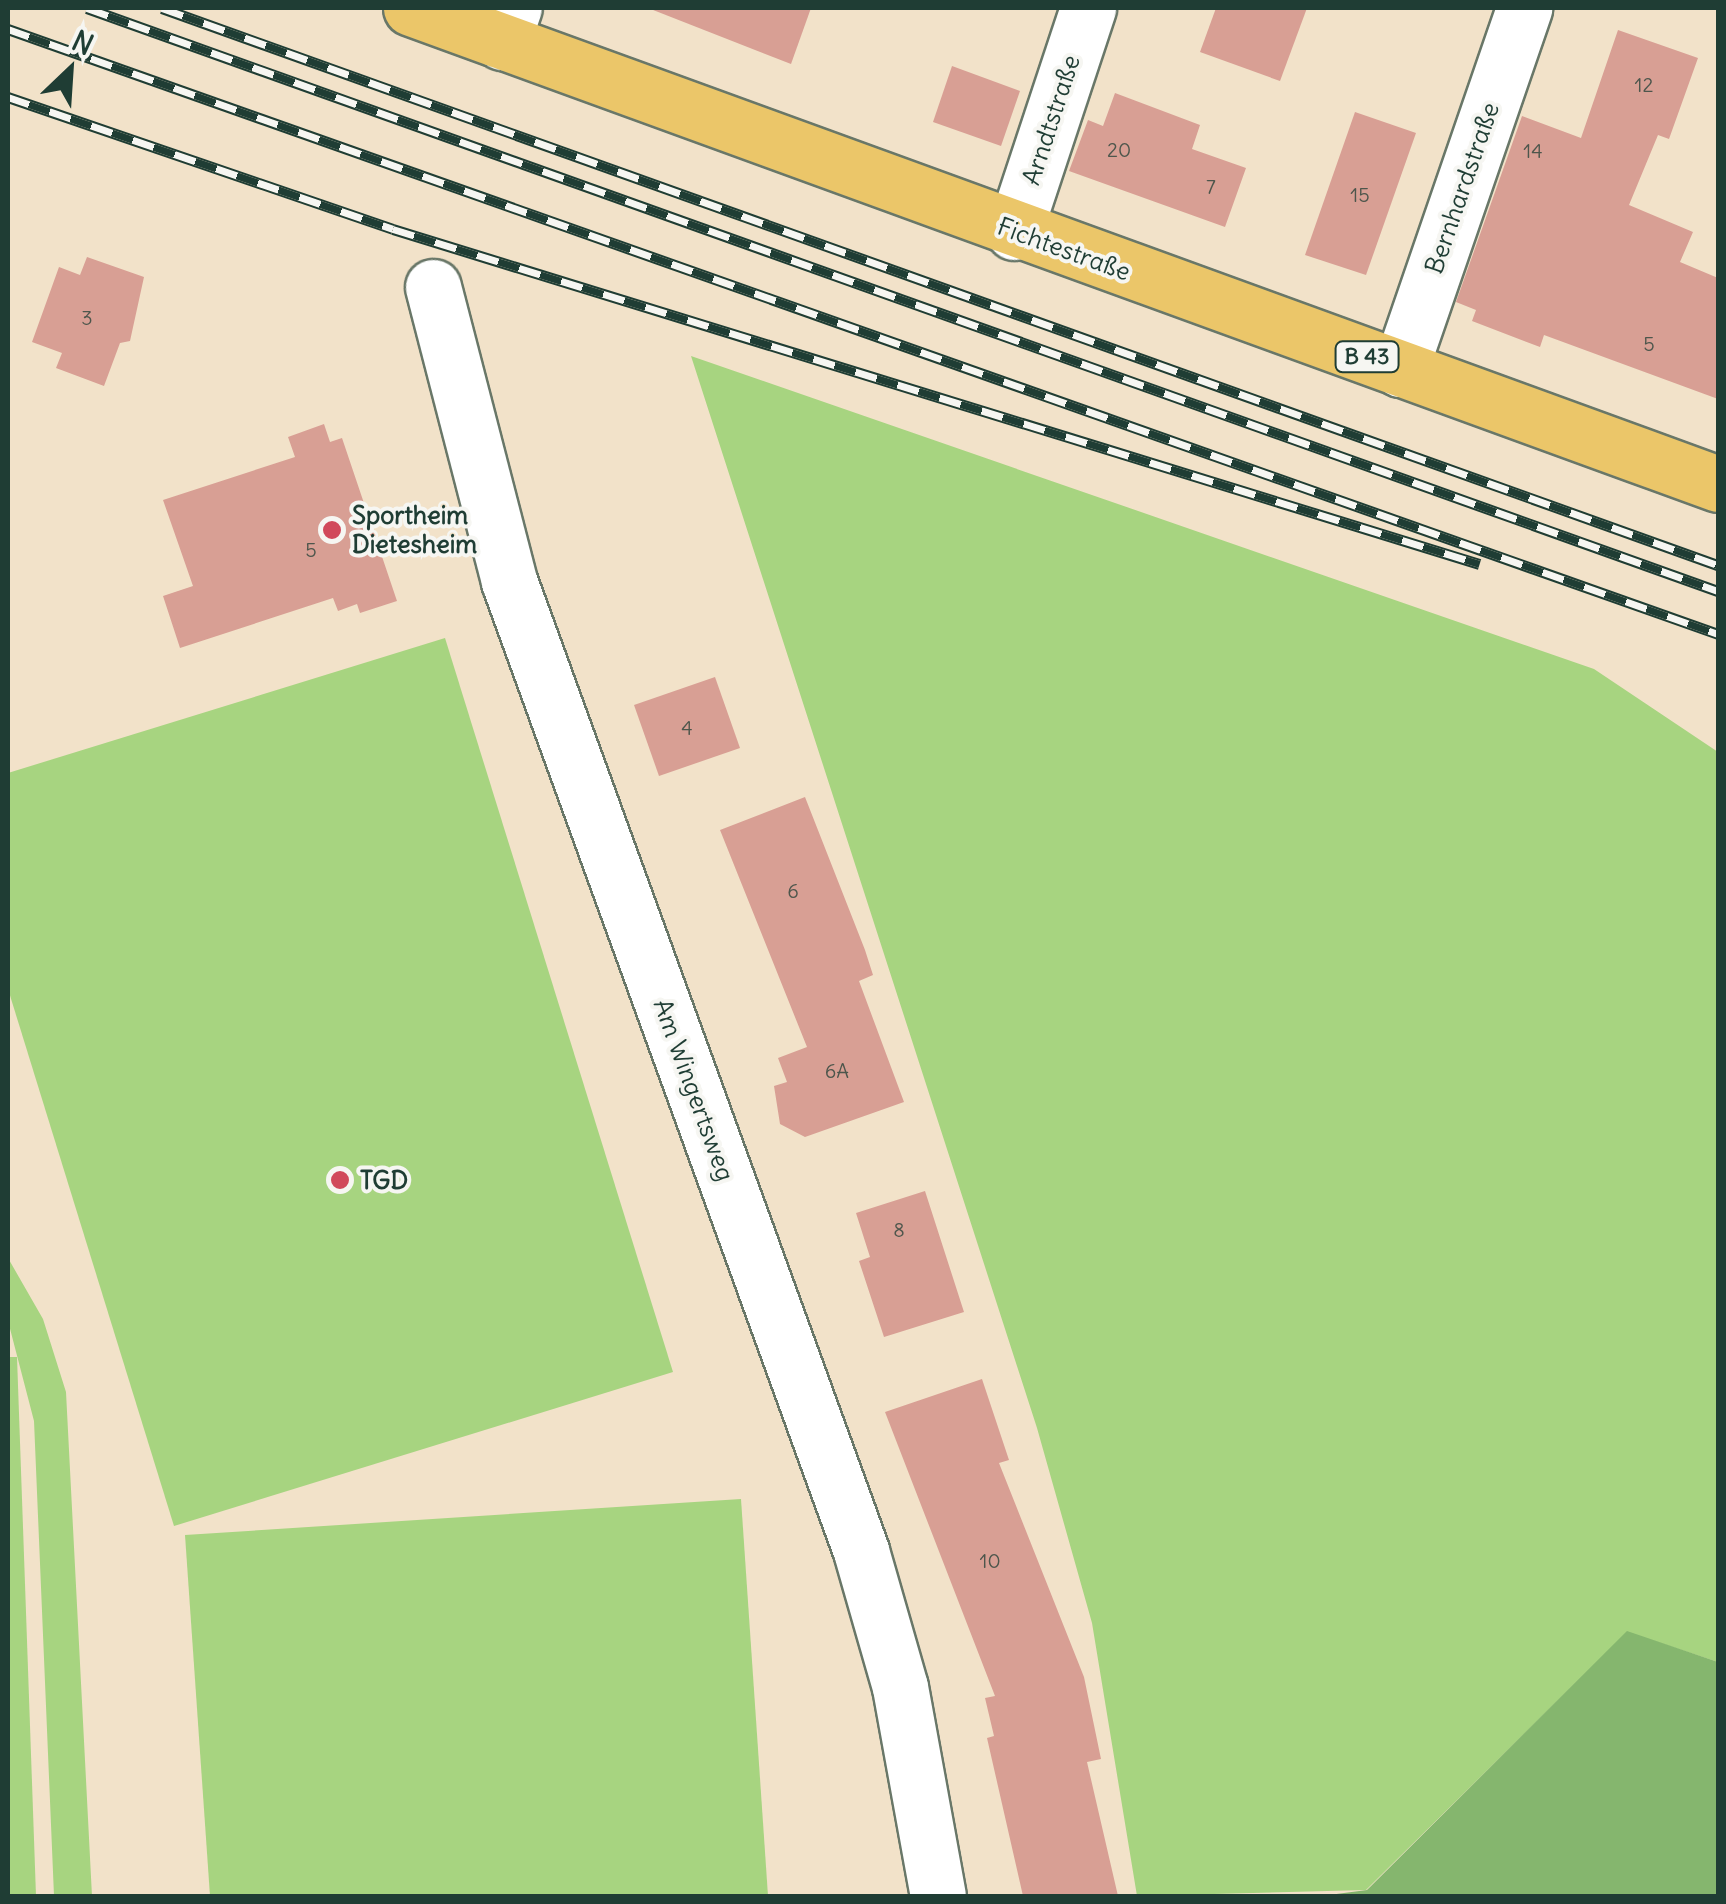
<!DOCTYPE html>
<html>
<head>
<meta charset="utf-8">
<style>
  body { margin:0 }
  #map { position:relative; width:1726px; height:1904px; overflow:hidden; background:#f2e2c9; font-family:Delius,sans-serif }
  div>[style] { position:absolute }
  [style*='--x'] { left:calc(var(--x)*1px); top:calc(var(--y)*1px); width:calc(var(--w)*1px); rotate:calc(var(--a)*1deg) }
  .green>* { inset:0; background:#a7d480 }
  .forest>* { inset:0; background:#85b66e }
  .building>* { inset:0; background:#d89f94 }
  .roads { filter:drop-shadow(2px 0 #697768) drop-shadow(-2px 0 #697768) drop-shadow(0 2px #697768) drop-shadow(0 -2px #697768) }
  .minor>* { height:55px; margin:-27.5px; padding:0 27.5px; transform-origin:27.5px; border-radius:27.5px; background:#fff }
  .major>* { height:55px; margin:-27.5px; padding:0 27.5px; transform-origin:27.5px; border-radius:27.5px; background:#ebc669 }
  .rail>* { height:11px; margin-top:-5.5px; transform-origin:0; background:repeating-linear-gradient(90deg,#f6f6f2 0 22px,#1f3d34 0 44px); box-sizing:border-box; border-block:2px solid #1f3d34 }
  .dots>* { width:28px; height:28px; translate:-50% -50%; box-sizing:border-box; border:5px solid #f6f6f2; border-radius:50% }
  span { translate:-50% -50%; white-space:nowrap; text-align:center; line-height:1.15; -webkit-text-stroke:8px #f6f6f2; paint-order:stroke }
  .number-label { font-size:20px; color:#4d564c }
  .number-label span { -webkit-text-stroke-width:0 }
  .shield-label span { padding:2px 8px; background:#f6f6f2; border:2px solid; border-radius:8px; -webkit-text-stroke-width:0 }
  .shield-label { font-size:22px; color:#1f3d34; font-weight:700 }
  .street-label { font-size:25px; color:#1f3d34 }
  .poi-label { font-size:25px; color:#1f3d34; font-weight:700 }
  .left { translate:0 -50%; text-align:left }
  .frame { position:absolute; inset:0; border:10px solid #1f3d34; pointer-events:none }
  .north { position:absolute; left:20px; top:20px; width:100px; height:100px; -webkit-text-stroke:8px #f6f6f2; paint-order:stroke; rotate:25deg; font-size:28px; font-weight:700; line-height:40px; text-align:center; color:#1f3d34 }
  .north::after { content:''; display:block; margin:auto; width:35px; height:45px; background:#1f3d34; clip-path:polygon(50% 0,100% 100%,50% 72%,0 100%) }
</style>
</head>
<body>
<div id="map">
  <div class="green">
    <i style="clip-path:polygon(691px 356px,1594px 669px,1718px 752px,1718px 1662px,1627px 1632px,1366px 1890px,1137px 1896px,1092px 1623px,1037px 1428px)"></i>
    <i style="clip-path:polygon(445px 638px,673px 1372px,174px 1526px,8px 989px,8px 773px)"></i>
    <i style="clip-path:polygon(8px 1258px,43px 1319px,66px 1392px,92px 1896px,54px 1896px,34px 1421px,8px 1321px)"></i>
    <i style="clip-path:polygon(8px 1357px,17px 1357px,36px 1896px,8px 1896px)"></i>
    <i style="clip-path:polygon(741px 1499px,768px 1896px,210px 1896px,185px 1535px)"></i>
  </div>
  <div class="forest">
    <i style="clip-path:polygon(1627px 1631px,1718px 1662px,1718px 1896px,1321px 1896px,1367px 1890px)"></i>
  </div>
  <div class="building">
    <i style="clip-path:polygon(648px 8px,811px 8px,791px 64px)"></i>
    <i style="clip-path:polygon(1216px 8px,1307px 8px,1280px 81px,1200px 52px)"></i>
    <i style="clip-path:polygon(1618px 30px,1698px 58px,1669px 139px,1658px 135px,1629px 205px,1693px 232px,1680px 262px,1718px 278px,1718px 399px,1544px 335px,1540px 347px,1472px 321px,1476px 310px,1456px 302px,1522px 116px,1581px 138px)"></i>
    <i style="clip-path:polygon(952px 66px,1020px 91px,1001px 146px,933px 122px)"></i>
    <i style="clip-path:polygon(1115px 93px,1200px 125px,1192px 149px,1246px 168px,1225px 227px,1069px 171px,1088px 120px,1103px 126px)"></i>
    <i style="clip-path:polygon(1355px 112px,1416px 133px,1366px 275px,1305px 255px)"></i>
    <i style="clip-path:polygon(87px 257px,144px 277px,130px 341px,120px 343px,104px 386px,56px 368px,62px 353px,32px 342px,59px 267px,80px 275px)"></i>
    <i style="clip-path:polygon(324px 424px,330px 442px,342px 438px,397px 601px,360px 613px,357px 604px,338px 611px,333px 598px,180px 648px,163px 596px,193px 586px,163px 500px,295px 457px,288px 437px)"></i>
    <i style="clip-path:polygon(715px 677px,740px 748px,659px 776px,634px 705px)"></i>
    <i style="clip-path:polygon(805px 797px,865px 950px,873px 975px,859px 981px,904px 1102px,805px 1137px,780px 1124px,774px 1086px,787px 1082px,778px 1058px,807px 1047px,720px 830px)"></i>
    <i style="clip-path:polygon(925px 1191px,964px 1312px,884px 1337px,859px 1261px,870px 1257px,856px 1213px)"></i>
    <i style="clip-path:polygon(982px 1379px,1009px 1460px,999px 1463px,1084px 1677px,1101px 1759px,1087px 1762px,1118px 1896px,1023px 1896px,987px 1738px,994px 1736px,985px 1698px,995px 1696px,885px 1412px)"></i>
  </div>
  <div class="roads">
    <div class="minor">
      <i style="--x:502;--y:42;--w:36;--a:-71"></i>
      <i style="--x:1014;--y:232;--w:236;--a:-71.7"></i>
      <i style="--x:433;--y:287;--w:304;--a:75.5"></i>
      <i style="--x:509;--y:581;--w:1032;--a:70.05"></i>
      <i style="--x:861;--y:1551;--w:141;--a:74"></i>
      <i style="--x:900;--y:1687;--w:212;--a:79.7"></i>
      <i style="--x:1400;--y:369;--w:382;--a:-71"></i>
    </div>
    <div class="major">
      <i style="--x:411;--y:8;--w:1391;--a:20.01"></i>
    </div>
  </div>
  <div class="rail">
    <i style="--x:87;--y:8;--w:1732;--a:19.67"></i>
    <i style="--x:162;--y:8;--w:1653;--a:19.7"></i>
    <i style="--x:8;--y:29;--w:1814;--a:19.48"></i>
    <i style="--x:8;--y:97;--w:407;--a:18.9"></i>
    <i style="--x:393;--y:229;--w:1137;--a:17.13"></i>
  </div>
  <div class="dots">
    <i style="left:332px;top:530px;background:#d1495b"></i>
    <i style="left:340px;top:1180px;background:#d1495b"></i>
  </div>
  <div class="number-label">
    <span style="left:1644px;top:84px">12</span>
    <span style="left:1119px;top:149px">20</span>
    <span style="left:1533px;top:150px">14</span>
    <span style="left:1211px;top:186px">7</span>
    <span style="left:1360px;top:194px">15</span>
    <span style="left:87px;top:317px">3</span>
    <span style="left:1649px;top:343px">5</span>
    <span style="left:311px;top:549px">5</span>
    <span style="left:687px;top:727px">4</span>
    <span style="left:793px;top:890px">6</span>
    <span style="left:837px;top:1070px">6A</span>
    <span style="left:899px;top:1229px">8</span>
    <span style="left:990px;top:1560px">10</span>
  </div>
  <div class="shield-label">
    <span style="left:1367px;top:357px">B 43</span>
  </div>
  <div class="street-label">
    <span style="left:1051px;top:120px;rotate:-72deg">Arndtstraße</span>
    <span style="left:1462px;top:188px;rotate:-71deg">Bernhardstraße</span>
    <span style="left:1064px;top:249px;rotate:20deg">Fichtestraße</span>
    <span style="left:694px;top:1090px;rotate:70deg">Am Wingertsweg</span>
  </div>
  <div class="poi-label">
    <span class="left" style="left:352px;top:530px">Sportheim<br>Dietesheim</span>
    <span class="left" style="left:360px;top:1180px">TGD</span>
  </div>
  <div class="frame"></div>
  <div class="north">N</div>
</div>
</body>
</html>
